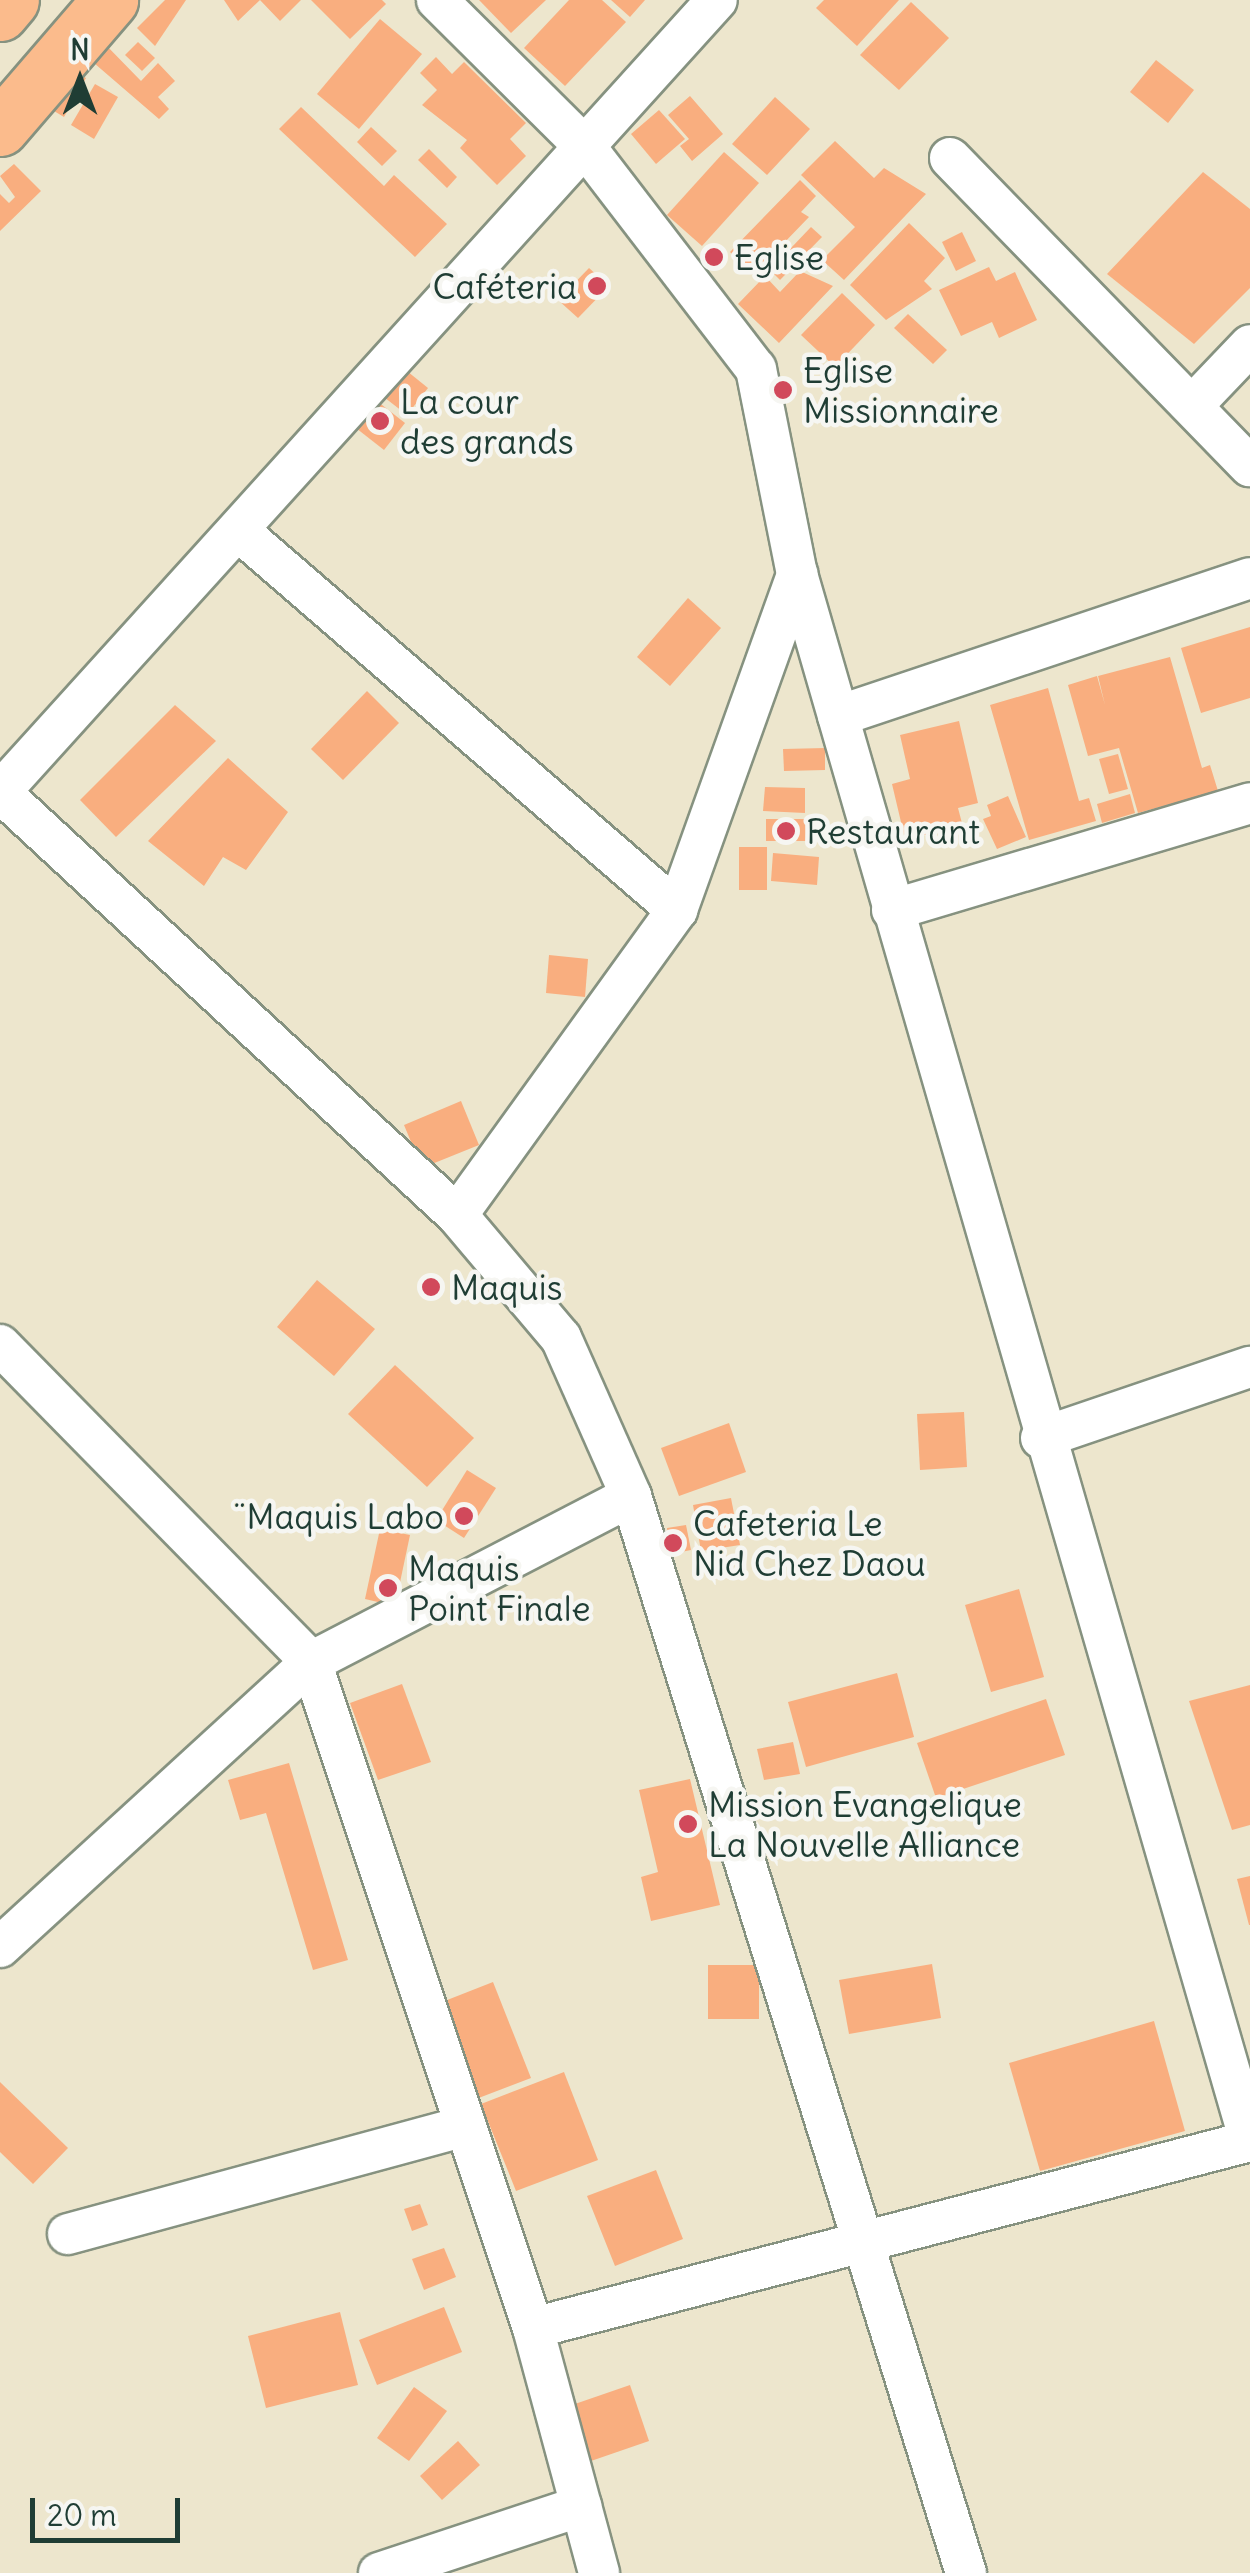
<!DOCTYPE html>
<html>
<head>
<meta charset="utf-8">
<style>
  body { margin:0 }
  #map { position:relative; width:1250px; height:2573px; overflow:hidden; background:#ede6cd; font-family:Delius,sans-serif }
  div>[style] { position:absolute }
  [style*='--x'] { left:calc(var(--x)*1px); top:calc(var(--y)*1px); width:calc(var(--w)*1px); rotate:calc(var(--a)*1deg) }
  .building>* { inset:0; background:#f9ae7f }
  .roads { filter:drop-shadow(2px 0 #869280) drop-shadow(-2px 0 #869280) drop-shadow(0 2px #869280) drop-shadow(0 -2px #869280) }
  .minor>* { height:40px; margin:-20px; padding:0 20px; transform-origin:20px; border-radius:20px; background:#fff }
  .primary>* { height:55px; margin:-27.5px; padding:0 27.5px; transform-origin:27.5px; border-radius:27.5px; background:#fbbb8c }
  .dots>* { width:28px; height:28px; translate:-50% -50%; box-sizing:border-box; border:5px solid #f6f6f2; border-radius:50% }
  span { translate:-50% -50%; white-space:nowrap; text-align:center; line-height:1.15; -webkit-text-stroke:9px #f6f6f2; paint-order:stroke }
  .poi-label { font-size:35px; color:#1f3d34 }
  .left { translate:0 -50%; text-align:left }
  .right { translate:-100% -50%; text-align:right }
  .north { position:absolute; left:30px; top:30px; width:100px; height:100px; -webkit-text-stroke:8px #f6f6f2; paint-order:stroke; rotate:0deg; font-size:28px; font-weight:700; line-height:40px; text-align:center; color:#1f3d34 }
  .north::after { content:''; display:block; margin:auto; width:35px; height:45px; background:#1f3d34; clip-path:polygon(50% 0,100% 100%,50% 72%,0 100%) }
  .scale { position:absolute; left:30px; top:2498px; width:150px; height:45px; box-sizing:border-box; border:5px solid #1f3d34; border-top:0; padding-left:12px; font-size:30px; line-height:35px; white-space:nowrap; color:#1f3d34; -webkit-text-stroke:8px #f6f6f2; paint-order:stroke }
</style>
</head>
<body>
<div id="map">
  <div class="building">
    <i style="clip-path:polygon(165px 0,186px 0,155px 46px,137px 28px)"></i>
    <i style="clip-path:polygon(224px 0,301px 0,280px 21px,260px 0,238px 21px)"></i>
    <i style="clip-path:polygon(311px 0,382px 0,386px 4px,350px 39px)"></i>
    <i style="clip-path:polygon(479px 0,546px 0,511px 33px)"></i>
    <i style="clip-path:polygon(569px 0,602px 0,626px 22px,565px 86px,524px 48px)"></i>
    <i style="clip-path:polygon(611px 0,645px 0,630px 17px)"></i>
    <i style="clip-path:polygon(824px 0,899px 0,857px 46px,816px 8px)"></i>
    <i style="clip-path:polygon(911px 2px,949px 38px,899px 90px,860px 55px)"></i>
    <i style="clip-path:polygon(380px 19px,422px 54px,359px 129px,317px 94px)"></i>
    <i style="clip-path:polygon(103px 42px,141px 81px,158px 63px,175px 81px,158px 97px,169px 109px,159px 119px,87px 57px)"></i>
    <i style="clip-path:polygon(138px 42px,155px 58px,142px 71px,125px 55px)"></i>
    <i style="clip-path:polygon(436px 57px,452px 74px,464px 62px,526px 123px,510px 139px,526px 156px,497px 185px,460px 148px,467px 140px,422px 105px,437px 90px,420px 73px)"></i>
    <i style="clip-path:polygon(1156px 60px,1194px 90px,1168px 123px,1130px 92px)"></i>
    <i style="clip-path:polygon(66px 67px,86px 78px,64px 117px,44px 105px)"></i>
    <i style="clip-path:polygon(95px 84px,118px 97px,94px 139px,71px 125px)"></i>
    <i style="clip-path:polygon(690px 96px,723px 134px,692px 161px,680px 146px,689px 139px,668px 115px)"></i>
    <i style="clip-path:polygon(775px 97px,810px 129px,767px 175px,732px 144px)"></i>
    <i style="clip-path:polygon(301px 107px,384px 186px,394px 175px,447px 224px,415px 257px,279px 129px)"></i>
    <i style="clip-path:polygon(659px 110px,685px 139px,656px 164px,631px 134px)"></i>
    <i style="clip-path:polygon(371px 127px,397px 151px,382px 166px,357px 142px)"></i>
    <i style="clip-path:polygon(835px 141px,874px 178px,884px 168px,926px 194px,844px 280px,822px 260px,855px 227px,801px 175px)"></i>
    <i style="clip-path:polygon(429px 149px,457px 177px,447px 188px,418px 160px)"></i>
    <i style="clip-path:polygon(724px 152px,759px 183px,702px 246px,667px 215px)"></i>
    <i style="clip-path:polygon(14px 164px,41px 191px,0 231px,0 194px,9px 203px,15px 197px,0 176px)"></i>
    <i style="clip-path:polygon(1203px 172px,1250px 209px,1250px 288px,1194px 344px,1107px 274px)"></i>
    <i style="clip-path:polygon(800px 180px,816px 196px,801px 212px,809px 217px,753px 275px,730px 252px)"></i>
    <i style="clip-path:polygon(909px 223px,945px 258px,924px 281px,932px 289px,886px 320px,850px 285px)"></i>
    <i style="clip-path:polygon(811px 227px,822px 237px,780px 280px,770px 270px)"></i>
    <i style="clip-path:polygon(962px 232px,976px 261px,956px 271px,942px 242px)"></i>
    <i style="clip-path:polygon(989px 267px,996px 281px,1015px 272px,1037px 320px,999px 338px,992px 322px,961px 336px,939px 290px)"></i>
    <i style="clip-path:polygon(589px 268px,609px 286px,578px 318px,558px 300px)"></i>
    <i style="clip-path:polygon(800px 271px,833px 286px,779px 343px,738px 304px,765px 276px,780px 292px)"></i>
    <i style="clip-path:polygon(842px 293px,875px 325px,835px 367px,801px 335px)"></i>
    <i style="clip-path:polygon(908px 314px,947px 350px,933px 364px,894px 328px)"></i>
    <i style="clip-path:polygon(402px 367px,428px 388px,407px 415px,380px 394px)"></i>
    <i style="clip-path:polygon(368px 394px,405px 423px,384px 450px,347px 421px)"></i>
    <i style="clip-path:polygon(688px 598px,721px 628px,670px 686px,637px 657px)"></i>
    <i style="clip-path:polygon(1250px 627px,1250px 698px,1201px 713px,1181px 648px)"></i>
    <i style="clip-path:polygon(1170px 657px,1202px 768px,1210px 765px,1218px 791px,1138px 813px,1119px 748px,1088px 756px,1068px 685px,1097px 676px,1105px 705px,1098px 676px)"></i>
    <i style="clip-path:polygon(1048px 688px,1079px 801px,1089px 798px,1096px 821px,1029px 840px,990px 705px)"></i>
    <i style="clip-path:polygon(367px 691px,399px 723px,343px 780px,311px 749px)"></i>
    <i style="clip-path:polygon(175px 705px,216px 741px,116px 837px,80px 800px)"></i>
    <i style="clip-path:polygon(959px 721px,978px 803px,958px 808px,963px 827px,905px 839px,892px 784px,910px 779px,900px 735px)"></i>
    <i style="clip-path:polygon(825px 748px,825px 770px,784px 771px,783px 749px)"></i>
    <i style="clip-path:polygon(1118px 754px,1128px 789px,1109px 794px,1099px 759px)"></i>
    <i style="clip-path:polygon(228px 758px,288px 812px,246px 870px,223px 857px,204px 886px,148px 841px)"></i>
    <i style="clip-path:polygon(765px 787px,805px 788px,805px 813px,763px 811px)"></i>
    <i style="clip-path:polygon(1130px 794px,1135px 813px,1102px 823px,1097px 804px)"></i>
    <i style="clip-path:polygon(1008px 796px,1026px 837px,997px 849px,983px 819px,991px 816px,987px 805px)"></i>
    <i style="clip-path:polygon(766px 819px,814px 819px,814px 841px,766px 841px)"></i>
    <i style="clip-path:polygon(739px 847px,767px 847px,767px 890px,739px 890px)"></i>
    <i style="clip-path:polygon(773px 853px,819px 857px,817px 885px,771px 881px)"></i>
    <i style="clip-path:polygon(549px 955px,588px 959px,585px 997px,546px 993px)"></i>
    <i style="clip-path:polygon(461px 1101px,479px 1145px,422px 1168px,404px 1125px)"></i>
    <i style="clip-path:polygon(317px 1280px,375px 1329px,334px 1376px,277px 1327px)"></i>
    <i style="clip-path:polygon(395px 1365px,474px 1438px,427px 1487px,348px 1414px)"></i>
    <i style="clip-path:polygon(964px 1412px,967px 1467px,920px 1470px,917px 1414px)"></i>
    <i style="clip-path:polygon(729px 1423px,746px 1472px,679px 1496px,661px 1448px)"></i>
    <i style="clip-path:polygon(467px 1470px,496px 1488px,464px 1538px,436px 1520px)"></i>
    <i style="clip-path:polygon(731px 1498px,740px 1545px,701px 1551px,693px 1505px)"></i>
    <i style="clip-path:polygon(686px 1525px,691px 1550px,671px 1554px,667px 1528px)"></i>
    <i style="clip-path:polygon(380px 1529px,410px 1535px,395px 1606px,365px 1599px)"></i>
    <i style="clip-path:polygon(1019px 1589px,1044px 1677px,991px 1692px,965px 1605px)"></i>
    <i style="clip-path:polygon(897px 1673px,914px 1737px,806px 1767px,788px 1702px)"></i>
    <i style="clip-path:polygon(402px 1684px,431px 1762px,378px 1780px,350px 1703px)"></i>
    <i style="clip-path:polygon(1250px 1685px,1250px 1825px,1232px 1830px,1189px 1701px)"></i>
    <i style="clip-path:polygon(1046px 1699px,1065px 1755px,936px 1798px,917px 1743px)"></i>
    <i style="clip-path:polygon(793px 1742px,800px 1774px,764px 1780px,757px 1749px)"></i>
    <i style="clip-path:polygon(289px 1763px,348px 1960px,313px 1970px,266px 1813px,240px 1820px,228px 1780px)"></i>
    <i style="clip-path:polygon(690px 1779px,720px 1905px,651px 1921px,641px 1877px,658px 1872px,639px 1790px)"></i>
    <i style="clip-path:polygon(1250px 1876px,1250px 1925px,1249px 1925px,1237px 1879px)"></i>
    <i style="clip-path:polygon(932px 1964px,941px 2018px,849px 2034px,839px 1980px)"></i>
    <i style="clip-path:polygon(708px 1965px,759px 1965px,759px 2019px,708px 2019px)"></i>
    <i style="clip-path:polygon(493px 1982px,531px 2078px,476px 2099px,437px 2004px)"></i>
    <i style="clip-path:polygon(1154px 2021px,1185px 2131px,1040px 2171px,1009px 2063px)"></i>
    <i style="clip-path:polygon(564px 2072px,598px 2160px,516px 2191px,481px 2104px)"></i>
    <i style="clip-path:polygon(0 2082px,68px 2148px,33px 2184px,0 2152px)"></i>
    <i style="clip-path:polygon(656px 2170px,683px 2239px,615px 2266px,587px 2196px)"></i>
    <i style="clip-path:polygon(420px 2204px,428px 2225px,412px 2231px,404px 2209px)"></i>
    <i style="clip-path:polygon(444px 2248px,456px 2277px,424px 2290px,412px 2259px)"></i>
    <i style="clip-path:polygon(444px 2307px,462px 2352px,377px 2385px,359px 2340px)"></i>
    <i style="clip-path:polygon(340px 2312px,358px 2385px,266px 2408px,248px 2336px)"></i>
    <i style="clip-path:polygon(630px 2385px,649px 2441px,591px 2461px,572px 2405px)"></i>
    <i style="clip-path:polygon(414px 2387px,447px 2411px,409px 2461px,377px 2438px)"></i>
    <i style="clip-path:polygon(458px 2441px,480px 2465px,442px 2500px,420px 2476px)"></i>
  </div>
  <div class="roads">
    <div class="minor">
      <i style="--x:437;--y:0;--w:211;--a:44.8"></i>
      <i style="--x:587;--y:149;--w:277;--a:52.5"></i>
      <i style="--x:756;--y:369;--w:209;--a:78.7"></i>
      <i style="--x:797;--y:574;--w:1631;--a:73.88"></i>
      <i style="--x:1250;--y:2141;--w:741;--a:165.38"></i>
      <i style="--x:950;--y:158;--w:430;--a:45.8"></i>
      <i style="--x:1192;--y:406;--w:84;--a:-46.4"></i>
      <i style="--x:240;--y:532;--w:578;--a:40.86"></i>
      <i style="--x:838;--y:716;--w:434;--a:-18.5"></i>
      <i style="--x:0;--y:792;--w:623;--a:42.79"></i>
      <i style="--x:457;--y:1215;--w:161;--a:49.8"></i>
      <i style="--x:561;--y:1338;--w:173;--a:66.1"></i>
      <i style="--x:631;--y:1496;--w:1128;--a:72.72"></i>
      <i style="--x:0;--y:792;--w:1068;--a:-47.85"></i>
      <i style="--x:892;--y:910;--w:374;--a:-16.6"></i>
      <i style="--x:457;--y:1215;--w:376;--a:-54.2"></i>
      <i style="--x:677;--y:910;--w:357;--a:-70.3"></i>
      <i style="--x:0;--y:1345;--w:444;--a:45.5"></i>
      <i style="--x:311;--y:1662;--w:702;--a:71.57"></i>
      <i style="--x:533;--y:2328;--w:254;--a:74.9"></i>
      <i style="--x:1041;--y:1438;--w:221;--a:-18.8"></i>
      <i style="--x:0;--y:1947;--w:422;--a:-42.5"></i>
      <i style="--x:311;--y:1662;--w:360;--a:-27.4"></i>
      <i style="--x:68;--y:2234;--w:412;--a:-15.2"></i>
      <i style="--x:379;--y:2573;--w:213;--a:-18.3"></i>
    </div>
    <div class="primary">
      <i style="--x:0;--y:13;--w:17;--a:-50"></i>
      <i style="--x:0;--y:128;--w:169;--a:-49.3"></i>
    </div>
  </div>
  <div class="dots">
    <i style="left:714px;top:257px;background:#d1495b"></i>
    <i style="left:597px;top:286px;background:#d1495b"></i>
    <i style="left:783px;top:390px;background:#d1495b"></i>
    <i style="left:380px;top:421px;background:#d1495b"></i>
    <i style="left:786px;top:831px;background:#d1495b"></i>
    <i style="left:431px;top:1287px;background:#d1495b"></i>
    <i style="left:464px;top:1516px;background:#d1495b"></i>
    <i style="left:673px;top:1543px;background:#d1495b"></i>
    <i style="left:388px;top:1588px;background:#d1495b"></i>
    <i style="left:688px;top:1824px;background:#d1495b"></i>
  </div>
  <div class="poi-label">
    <span class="left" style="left:734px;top:257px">Eglise</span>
    <span class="right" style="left:577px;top:286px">Caféteria</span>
    <span class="left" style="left:803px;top:390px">Eglise<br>Missionnaire</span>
    <span class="left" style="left:400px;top:421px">La cour<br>des grands</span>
    <span class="left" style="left:806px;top:831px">Restaurant</span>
    <span class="left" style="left:451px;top:1287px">Maquis</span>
    <span class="right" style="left:444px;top:1516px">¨Maquis Labo</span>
    <span class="left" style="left:693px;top:1543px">Cafeteria Le<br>Nid Chez Daou</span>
    <span class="left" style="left:408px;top:1588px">Maquis<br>Point Finale</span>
    <span class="left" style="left:708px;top:1824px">Mission Evangelique<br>La Nouvelle Alliance</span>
  </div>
  <div class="north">N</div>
  <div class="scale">20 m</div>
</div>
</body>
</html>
